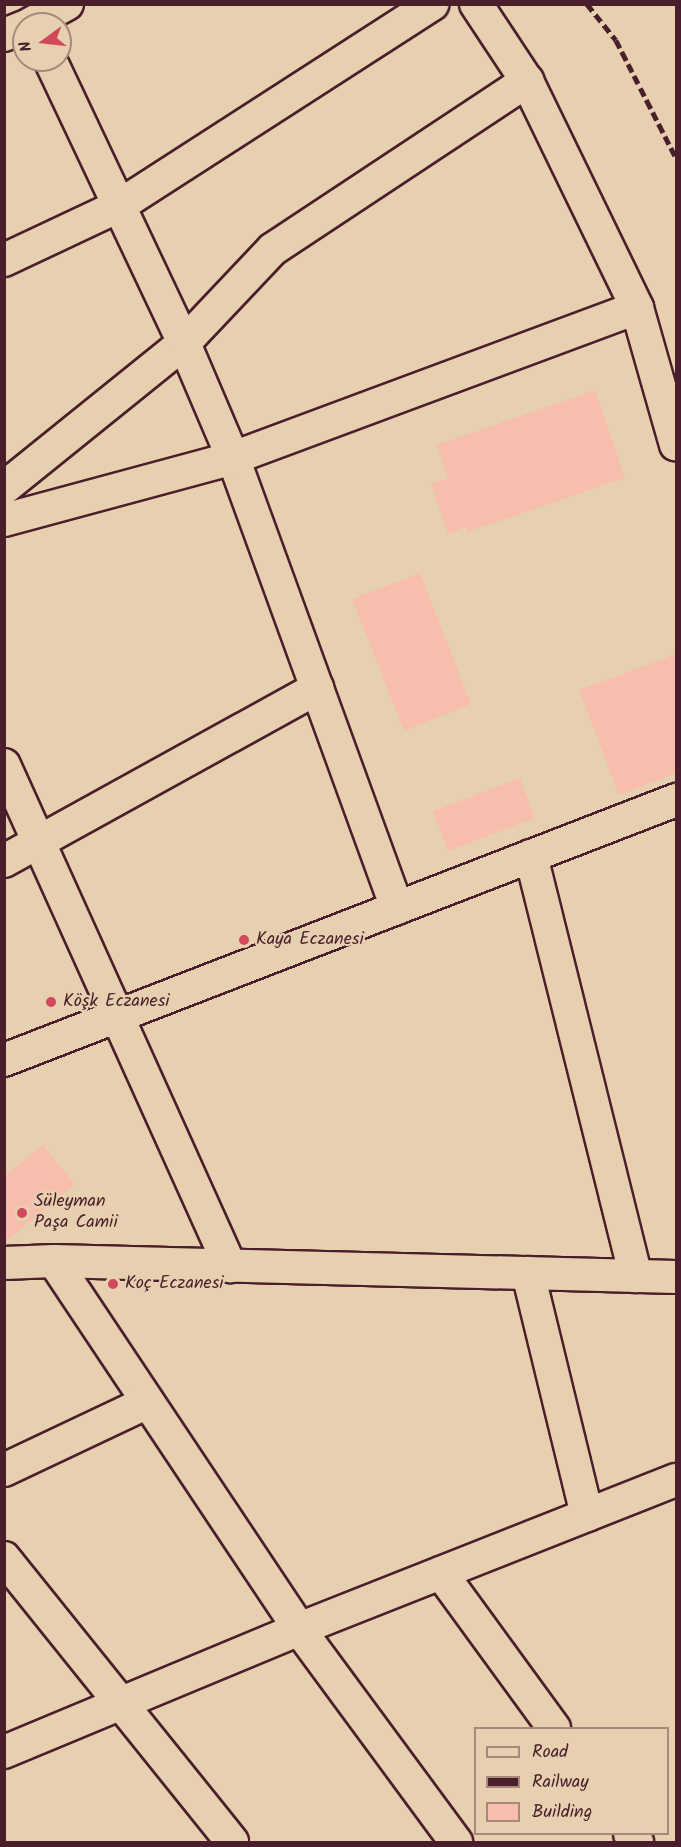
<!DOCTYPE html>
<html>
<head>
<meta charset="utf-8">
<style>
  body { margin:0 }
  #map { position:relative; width:681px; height:1847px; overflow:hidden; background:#e7d0b0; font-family:Kalam,sans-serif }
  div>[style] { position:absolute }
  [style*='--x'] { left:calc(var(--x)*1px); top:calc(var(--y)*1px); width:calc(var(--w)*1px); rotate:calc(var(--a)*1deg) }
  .building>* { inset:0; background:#f7beae }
  .roads { filter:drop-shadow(2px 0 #4a1f2b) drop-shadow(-2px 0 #4a1f2b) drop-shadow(0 2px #4a1f2b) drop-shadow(0 -2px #4a1f2b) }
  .minor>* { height:32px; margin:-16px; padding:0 16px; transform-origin:16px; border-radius:16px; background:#e7d0b0 }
  .rail>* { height:4.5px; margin-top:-2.25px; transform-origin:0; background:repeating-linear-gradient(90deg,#4a1f2b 0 9px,transparent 0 13.5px) }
  .dots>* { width:16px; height:16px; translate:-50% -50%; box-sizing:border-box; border:3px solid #e7d0b0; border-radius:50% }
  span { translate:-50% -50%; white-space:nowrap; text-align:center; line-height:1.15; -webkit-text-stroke:4.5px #e7d0b0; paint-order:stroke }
  .poi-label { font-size:18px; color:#4a1f2b }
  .left { translate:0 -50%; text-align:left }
  .frame { position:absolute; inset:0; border:6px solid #4a1f2b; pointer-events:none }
  .legend { position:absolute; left:474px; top:1727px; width:195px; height:108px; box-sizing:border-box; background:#e7d0b0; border:2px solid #a8897b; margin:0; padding:8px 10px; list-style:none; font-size:18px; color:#4a1f2b }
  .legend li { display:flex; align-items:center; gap:12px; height:30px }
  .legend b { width:30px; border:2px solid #a8897b }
  .north { position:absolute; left:12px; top:12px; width:60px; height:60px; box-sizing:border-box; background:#e7d0b0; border:2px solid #a8897b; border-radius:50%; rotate:255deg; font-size:16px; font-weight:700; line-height:24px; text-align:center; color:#4a1f2b }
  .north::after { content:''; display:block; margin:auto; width:21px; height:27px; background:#d1495b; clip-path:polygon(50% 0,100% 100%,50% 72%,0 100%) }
</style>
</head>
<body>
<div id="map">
  <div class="building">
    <i style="clip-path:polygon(595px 390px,625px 478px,467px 532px,466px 527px,448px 534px,431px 484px,448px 478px,437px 445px)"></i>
    <i style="clip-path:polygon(420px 573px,471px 704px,404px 731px,352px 599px)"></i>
    <i style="clip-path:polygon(676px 654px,676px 773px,619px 795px,579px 690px)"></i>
    <i style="clip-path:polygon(520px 778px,535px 818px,448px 851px,433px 811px)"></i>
    <i style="clip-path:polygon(43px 1145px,75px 1184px,4px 1243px,4px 1176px)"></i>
  </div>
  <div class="roads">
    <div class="minor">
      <i style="--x:476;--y:4;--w:92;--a:56.5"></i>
      <i style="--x:527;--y:81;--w:252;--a:64.1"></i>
      <i style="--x:30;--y:24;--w:42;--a:-28.4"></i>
      <i style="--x:4;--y:35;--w:22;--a:-22"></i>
      <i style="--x:4;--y:260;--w:127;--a:-25.2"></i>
      <i style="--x:119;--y:206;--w:373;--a:-32.8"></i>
      <i style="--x:4;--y:488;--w:231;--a:-38.9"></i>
      <i style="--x:184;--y:343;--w:129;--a:-46.6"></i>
      <i style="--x:273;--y:249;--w:305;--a:-33.5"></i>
      <i style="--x:4;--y:520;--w:237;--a:-15.1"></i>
      <i style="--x:233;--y:458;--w:125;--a:-113.1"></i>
      <i style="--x:184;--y:343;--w:313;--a:-115.3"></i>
      <i style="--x:4;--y:765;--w:550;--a:65.72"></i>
      <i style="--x:531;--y:856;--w:433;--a:76"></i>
      <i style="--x:4;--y:861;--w:358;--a:-28.9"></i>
      <i style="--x:397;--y:908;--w:479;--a:-110"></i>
      <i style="--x:233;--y:458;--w:431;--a:-20.4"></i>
      <i style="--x:637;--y:308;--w:142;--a:74.1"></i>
      <i style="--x:4;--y:1060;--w:721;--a:-21.15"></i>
      <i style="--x:54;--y:1261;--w:442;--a:56.3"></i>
      <i style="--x:299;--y:1629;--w:265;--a:53.6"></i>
      <i style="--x:4;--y:1263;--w:50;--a:-2.3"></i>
      <i style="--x:54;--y:1261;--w:622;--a:1.47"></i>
      <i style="--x:528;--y:1273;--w:249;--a:76.3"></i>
      <i style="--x:4;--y:1470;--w:159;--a:-25.3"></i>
      <i style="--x:4;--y:1558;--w:364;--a:51.2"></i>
      <i style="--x:441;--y:1573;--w:192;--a:53.9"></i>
      <i style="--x:4;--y:1752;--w:320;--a:-22.6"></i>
      <i style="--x:299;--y:1629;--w:405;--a:-21.6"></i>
      <i style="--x:630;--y:1834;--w:11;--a:49"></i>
    </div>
  </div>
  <div class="rail">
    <i style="--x:587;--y:4;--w:46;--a:51.1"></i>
    <i style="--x:616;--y:40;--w:132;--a:63"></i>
  </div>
  <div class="dots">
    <i style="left:244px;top:940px;background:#d1495b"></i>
    <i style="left:51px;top:1002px;background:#d1495b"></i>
    <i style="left:22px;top:1213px;background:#d1495b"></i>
    <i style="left:113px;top:1284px;background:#d1495b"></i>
  </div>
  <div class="poi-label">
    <span class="left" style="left:256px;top:940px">Kaya Eczanesi</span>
    <span class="left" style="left:63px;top:1002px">Köşk Eczanesi</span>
    <span class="left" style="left:34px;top:1213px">Süleyman<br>Paşa Camii</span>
    <span class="left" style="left:125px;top:1284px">Koç Eczanesi</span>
  </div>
  <div class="frame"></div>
  <ul class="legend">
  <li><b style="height:8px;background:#e7d0b0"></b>Road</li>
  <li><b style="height:8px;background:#4a1f2b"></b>Railway</li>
  <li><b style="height:16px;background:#f7beae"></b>Building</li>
  </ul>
  <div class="north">N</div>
</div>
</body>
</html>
